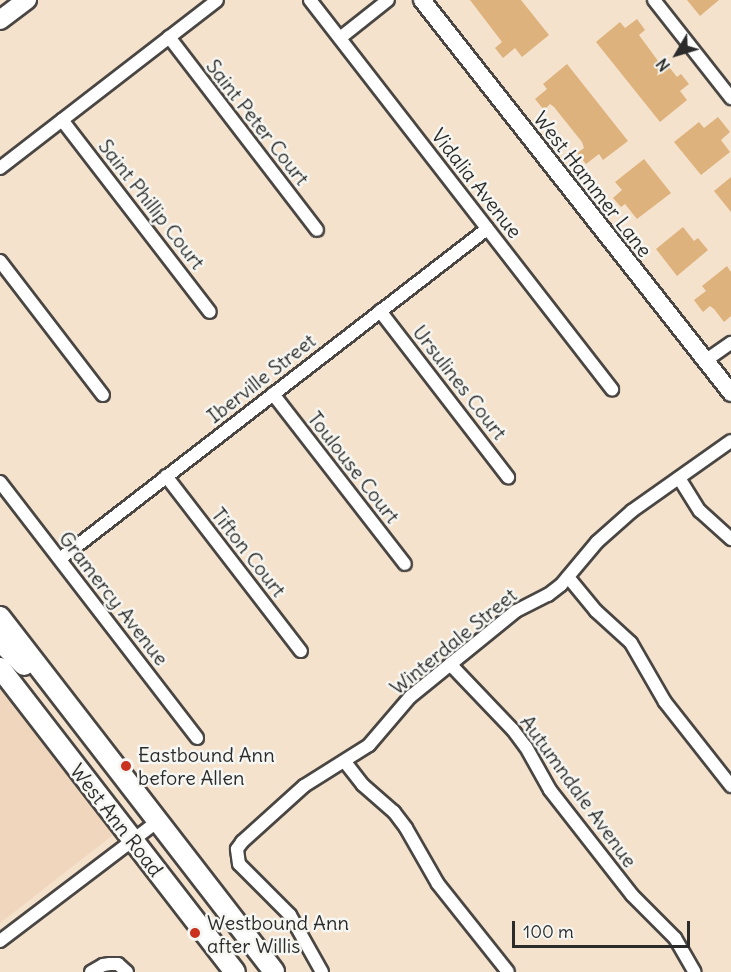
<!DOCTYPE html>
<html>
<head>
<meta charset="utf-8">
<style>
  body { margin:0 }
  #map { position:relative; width:731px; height:972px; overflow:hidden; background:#f5e2cd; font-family:Delius,sans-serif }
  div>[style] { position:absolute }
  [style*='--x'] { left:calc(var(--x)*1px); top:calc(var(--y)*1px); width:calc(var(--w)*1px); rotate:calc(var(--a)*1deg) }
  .built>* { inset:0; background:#f0d6bc }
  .building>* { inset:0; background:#ddb27c }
  .roads { filter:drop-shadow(2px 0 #494643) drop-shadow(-2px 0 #494643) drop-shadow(0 2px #494643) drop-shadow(0 -2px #494643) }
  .minor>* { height:12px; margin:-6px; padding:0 6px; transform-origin:6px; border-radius:6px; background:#fff }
  .tertiary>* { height:16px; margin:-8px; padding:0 8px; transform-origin:8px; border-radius:8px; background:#fff }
  .secondary>* { height:18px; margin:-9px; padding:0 9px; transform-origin:9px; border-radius:9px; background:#fff }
  .primary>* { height:20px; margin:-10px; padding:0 10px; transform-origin:10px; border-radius:10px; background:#fff }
  .dots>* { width:16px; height:16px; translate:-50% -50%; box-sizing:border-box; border:3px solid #f6f6f2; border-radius:50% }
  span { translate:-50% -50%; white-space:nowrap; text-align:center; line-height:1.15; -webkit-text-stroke:5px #f6f6f2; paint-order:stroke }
  .street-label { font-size:20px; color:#2b2b2b }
  .poi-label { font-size:20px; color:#2b2b2b }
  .left { translate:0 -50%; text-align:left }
  .north { position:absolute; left:647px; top:24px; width:60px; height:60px; -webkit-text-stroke:4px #f6f6f2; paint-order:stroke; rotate:232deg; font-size:16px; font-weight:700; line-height:24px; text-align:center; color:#2b2b2b }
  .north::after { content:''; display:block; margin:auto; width:21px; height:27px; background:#2b2b2b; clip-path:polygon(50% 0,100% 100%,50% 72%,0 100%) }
  .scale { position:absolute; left:512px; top:921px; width:178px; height:27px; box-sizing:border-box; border:3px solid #2b2b2b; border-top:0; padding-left:8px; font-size:18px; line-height:21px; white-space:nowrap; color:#2b2b2b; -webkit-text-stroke:4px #f6f6f2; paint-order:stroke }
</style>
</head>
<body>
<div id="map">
  <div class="built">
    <i style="clip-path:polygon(0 689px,113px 835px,0 923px)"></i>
  </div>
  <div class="building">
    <i style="clip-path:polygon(470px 0,521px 0,549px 35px,522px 57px,515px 48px,503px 58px,495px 48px,502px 42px)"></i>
    <i style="clip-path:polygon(687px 0,719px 0,700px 16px)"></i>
    <i style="clip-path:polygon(637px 19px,645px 30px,639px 35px,661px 65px,665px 62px,677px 77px,681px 74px,689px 84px,680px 91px,687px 100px,660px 122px,596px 42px,620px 22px,625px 28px)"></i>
    <i style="clip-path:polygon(567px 64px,628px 141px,603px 160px,599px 154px,586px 164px,577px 153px,584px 148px,582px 142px,554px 107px,550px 104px,544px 110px,535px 99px,547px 89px,543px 84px)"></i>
    <i style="clip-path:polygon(718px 117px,730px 132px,721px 140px,730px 152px,701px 175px,674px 142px,699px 122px,704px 128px)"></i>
    <i style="clip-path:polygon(644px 159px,671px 193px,637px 219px,625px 204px,621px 207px,613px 198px,622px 190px,615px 182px)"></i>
    <i style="clip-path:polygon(731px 177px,731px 212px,714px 191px)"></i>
    <i style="clip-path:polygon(683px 227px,694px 241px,698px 238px,708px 250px,677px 276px,656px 249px)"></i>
    <i style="clip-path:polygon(727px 266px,731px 272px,731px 316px,724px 322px,714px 309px,710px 306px,703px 312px,694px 300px,706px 291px,702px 286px)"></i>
  </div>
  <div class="roads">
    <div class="minor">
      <i style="--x:310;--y:0;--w:493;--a:52.2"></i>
      <i style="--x:654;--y:0;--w:125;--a:51.8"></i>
      <i style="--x:169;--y:37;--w:243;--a:52.5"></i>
      <i style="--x:340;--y:38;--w:61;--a:-38.4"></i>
      <i style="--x:62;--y:120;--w:242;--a:52.4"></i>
      <i style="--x:0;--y:168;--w:274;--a:-37.7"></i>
      <i style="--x:0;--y:261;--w:169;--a:52.5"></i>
      <i style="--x:380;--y:311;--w:210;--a:52.4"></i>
      <i style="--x:705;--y:361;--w:32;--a:-35"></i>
      <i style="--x:273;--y:394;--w:215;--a:52.2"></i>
      <i style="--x:166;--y:476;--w:221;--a:52.4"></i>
      <i style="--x:679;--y:478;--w:39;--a:58"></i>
      <i style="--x:700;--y:511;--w:42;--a:42.1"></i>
      <i style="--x:0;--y:482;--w:323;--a:52.4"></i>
      <i style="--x:60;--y:559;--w:540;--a:-37.7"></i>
      <i style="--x:568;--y:577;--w:44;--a:50.5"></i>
      <i style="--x:596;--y:611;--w:47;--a:42.4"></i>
      <i style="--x:631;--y:643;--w:68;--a:60"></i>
      <i style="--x:665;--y:702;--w:107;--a:51.8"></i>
      <i style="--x:450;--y:664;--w:91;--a:46.3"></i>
      <i style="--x:513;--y:730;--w:21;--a:53"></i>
      <i style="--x:526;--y:747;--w:49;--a:60.8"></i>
      <i style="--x:550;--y:790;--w:133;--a:52"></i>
      <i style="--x:632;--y:895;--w:61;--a:45"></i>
      <i style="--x:675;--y:938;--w:39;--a:60"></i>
      <i style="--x:345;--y:762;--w:29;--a:52"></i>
      <i style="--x:363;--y:785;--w:41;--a:41.1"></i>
      <i style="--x:394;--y:812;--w:20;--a:53"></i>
      <i style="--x:406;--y:828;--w:64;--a:60.3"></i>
      <i style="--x:438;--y:884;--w:112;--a:51.5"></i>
      <i style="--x:0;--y:941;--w:198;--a:-37.2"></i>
      <i style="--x:91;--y:972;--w:14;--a:-30"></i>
      <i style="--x:103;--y:965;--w:7;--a:-8"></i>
      <i style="--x:110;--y:964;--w:8;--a:0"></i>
      <i style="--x:118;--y:964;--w:12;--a:42"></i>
      <i style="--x:322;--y:972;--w:65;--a:-119.3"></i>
      <i style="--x:290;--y:915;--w:72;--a:-135"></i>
      <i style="--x:239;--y:864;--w:15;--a:-98"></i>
      <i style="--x:237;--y:849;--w:9;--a:-54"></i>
      <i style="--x:242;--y:842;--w:84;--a:-42.1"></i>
      <i style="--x:304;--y:786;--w:77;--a:-32.2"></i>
      <i style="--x:369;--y:745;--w:63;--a:-49.5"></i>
      <i style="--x:410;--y:697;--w:136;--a:-39.1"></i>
      <i style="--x:516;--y:611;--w:36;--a:-27"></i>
      <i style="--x:548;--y:595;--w:16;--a:-38"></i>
      <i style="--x:561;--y:585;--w:56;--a:-50.1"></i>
      <i style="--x:597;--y:542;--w:47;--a:-41.5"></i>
      <i style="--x:632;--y:511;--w:121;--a:-35.3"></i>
    </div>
    <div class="tertiary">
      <i style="--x:422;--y:0;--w:500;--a:51.8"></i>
    </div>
    <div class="secondary">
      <i style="--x:0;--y:20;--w:34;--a:-37"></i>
    </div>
    <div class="primary">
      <i style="--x:0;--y:617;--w:448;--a:52.3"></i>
      <i style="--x:0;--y:641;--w:34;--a:45"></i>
      <i style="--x:0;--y:668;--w:384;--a:52.3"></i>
    </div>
  </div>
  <div class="dots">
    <i style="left:126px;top:766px;background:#c8321e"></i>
    <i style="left:195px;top:933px;background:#c8321e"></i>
  </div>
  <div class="street-label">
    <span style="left:258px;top:122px;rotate:52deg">Saint Peter Court</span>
    <span style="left:477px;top:183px;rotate:52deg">Vidalia Avenue</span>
    <span style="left:593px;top:184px;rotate:52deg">West Hammer Lane</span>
    <span style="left:152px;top:204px;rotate:52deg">Saint Phillip Court</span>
    <span style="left:261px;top:378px;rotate:-38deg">Iberville Street</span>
    <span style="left:460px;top:382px;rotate:52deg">Ursulines Court</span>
    <span style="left:354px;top:467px;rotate:52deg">Toulouse Court</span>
    <span style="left:249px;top:552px;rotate:52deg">Tifton Court</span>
    <span style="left:114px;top:598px;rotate:52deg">Gramercy Avenue</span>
    <span style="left:453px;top:641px;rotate:-39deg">Winterdale Street</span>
    <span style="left:579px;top:791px;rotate:54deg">Autumndale Avenue</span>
    <span style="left:117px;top:820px;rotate:52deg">West Ann Road</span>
  </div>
  <div class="poi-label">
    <span class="left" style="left:138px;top:766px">Eastbound Ann<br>before Allen</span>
    <span class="left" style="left:207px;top:934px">Westbound Ann<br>after Willis</span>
  </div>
  <div class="north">N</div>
  <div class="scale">100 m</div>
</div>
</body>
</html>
